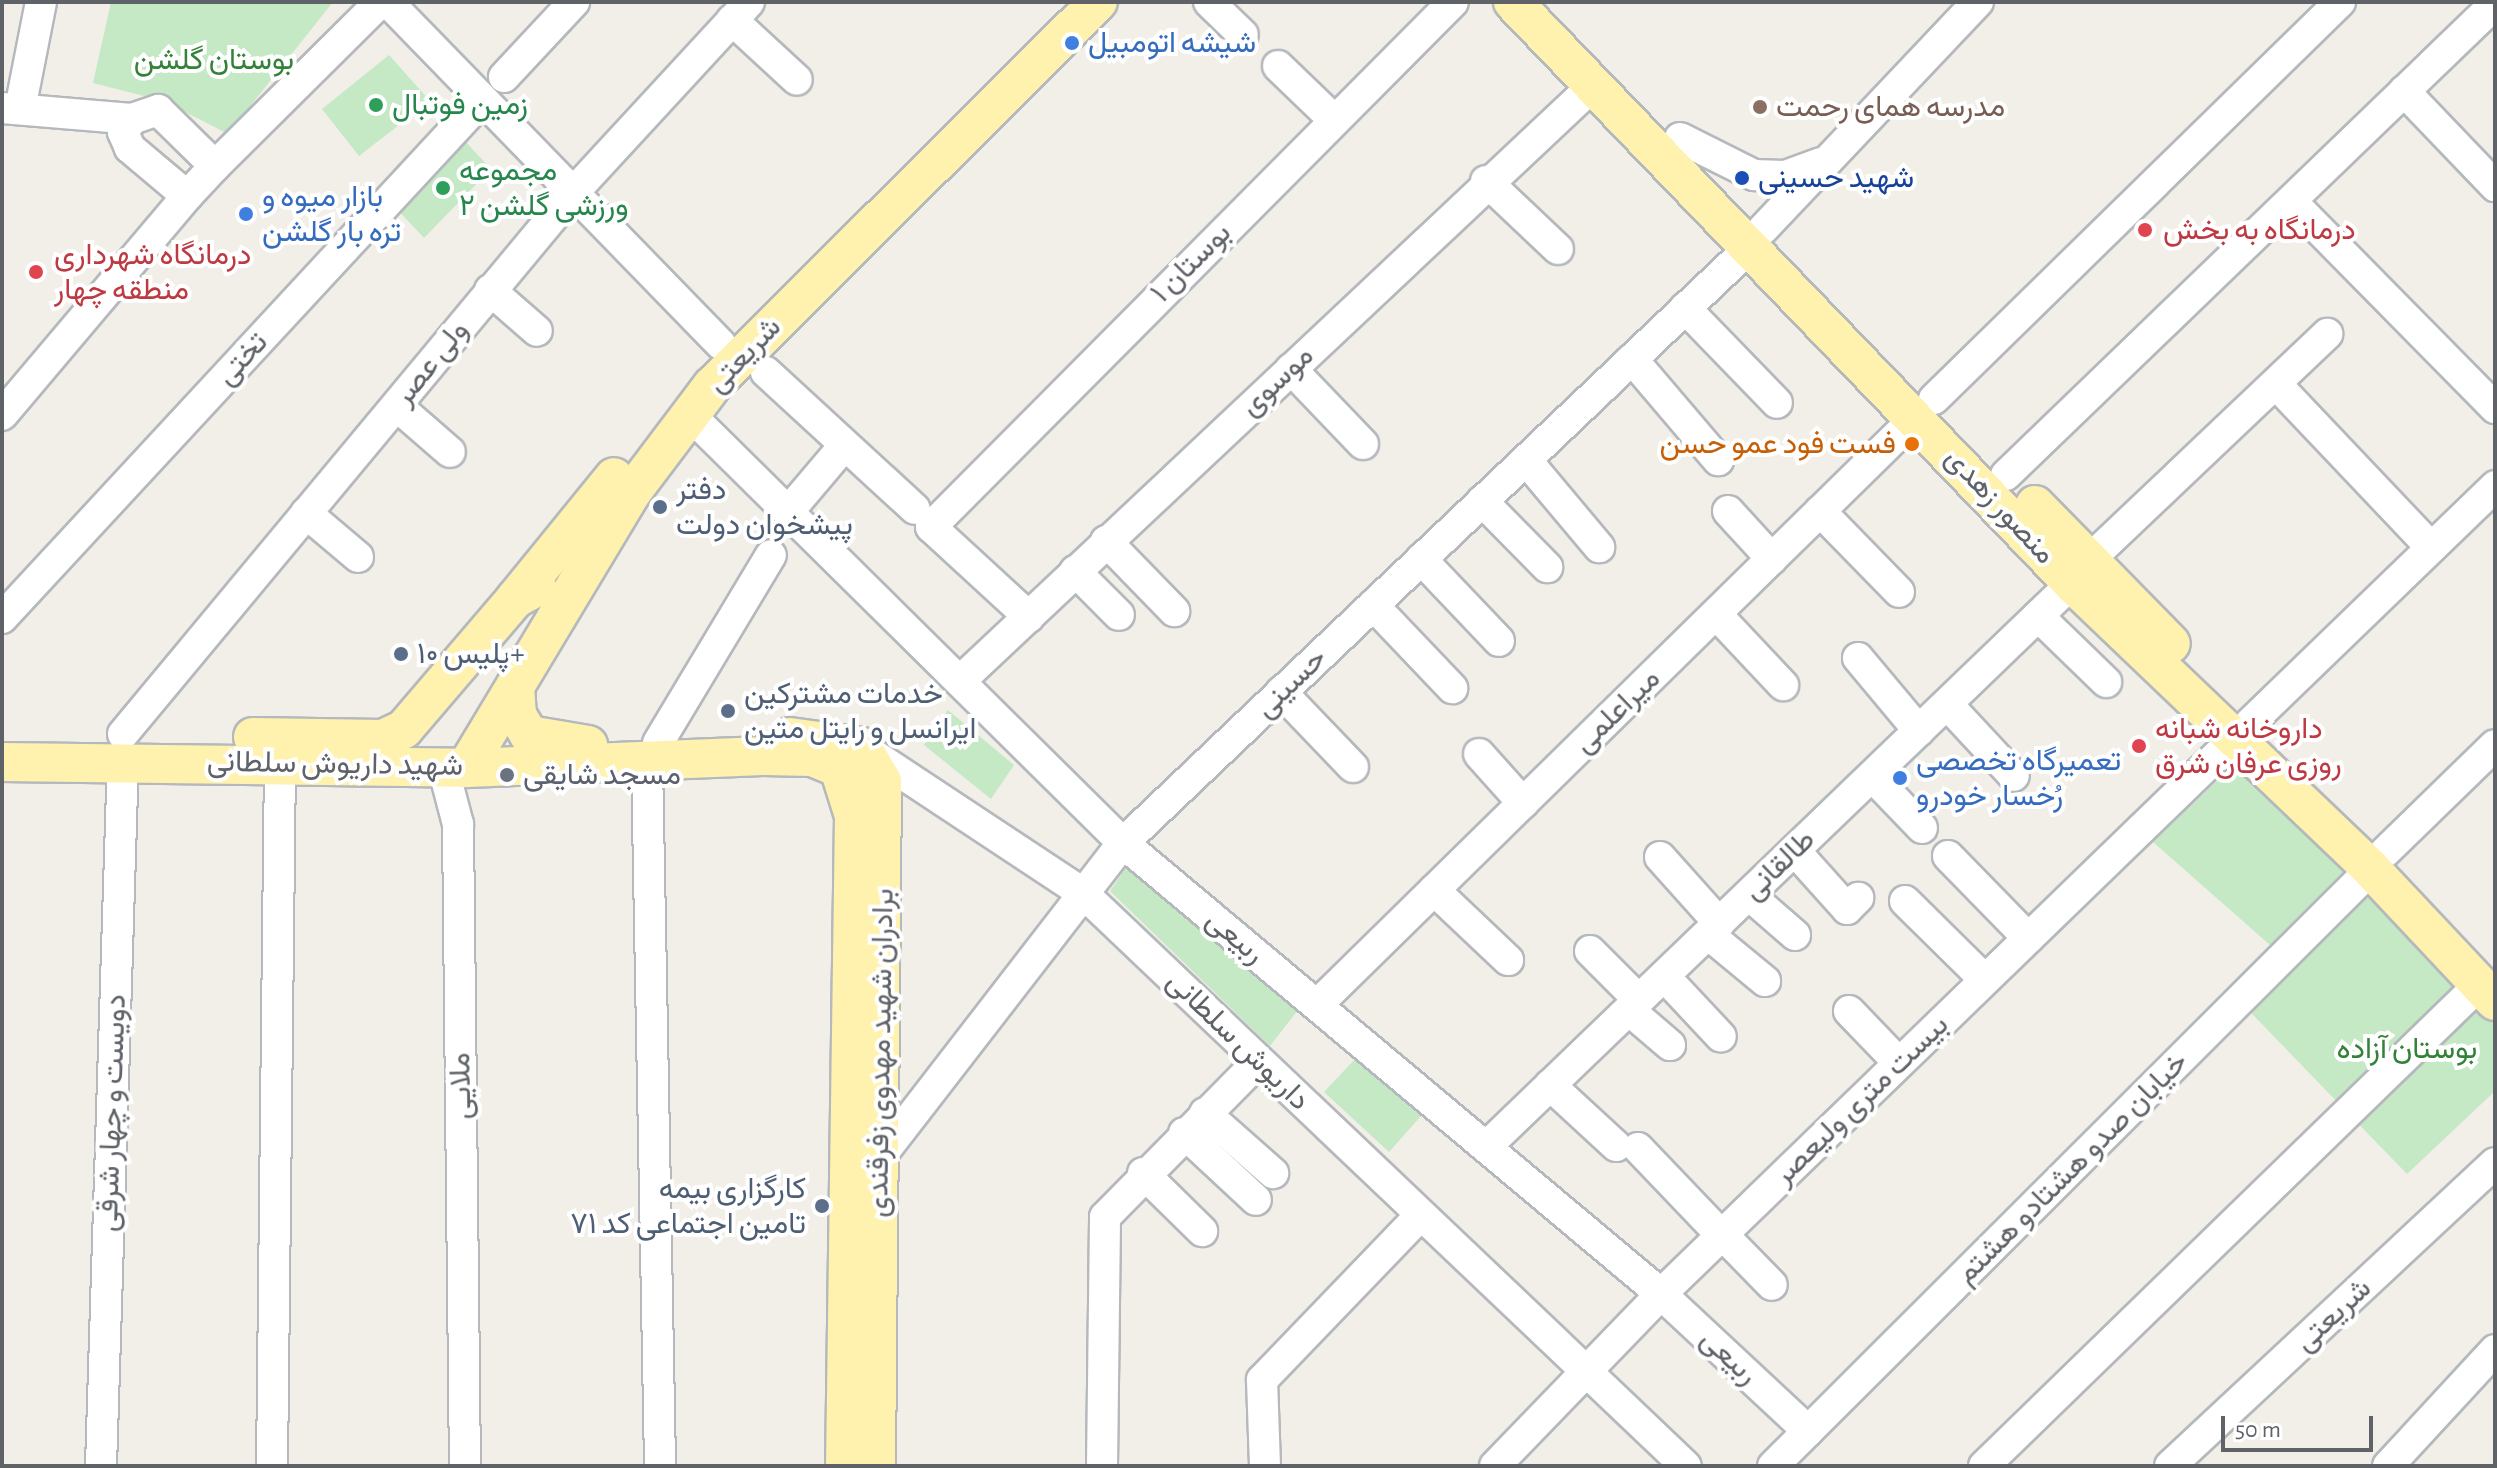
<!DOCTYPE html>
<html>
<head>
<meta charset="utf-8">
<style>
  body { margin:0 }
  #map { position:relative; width:2497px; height:1468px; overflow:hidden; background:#f1efe8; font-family:"Alegreya Sans",Vazirmatn,sans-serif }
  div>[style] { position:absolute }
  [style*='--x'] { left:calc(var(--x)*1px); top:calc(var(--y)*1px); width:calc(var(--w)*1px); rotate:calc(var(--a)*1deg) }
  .green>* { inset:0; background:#c5e8c5 }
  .roads { filter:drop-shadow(2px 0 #b5b8bc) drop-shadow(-2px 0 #b5b8bc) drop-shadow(0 2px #b5b8bc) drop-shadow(0 -2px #b5b8bc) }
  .minor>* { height:30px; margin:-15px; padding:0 15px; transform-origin:15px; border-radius:15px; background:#fff }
  .major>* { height:38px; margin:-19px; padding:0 19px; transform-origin:19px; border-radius:19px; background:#fff2af }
  .dots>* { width:22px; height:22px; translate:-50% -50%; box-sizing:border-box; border:4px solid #fff; border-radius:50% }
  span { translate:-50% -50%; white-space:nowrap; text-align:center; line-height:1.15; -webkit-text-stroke:8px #fff; paint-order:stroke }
  .shop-label { font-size:30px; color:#366cbe }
  .left { translate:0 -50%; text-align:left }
  .park-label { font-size:30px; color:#348238 }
  .leisure-label { font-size:30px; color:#27864d }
  .education-label { font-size:30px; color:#785e54 }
  .transit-label { font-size:30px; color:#164399 }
  .health-label { font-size:30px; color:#be3a42 }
  .street-label { font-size:30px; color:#5f6368 }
  .food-label { font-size:30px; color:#c56008 }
  .right { translate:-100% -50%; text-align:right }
  .service-label { font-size:30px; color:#4e5e75 }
  .worship-label { font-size:30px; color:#5b616d }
  .frame { position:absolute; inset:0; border:4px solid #5f6368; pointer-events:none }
  .scale { position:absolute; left:2221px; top:1416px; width:152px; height:36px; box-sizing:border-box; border:4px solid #5f6368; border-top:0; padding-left:10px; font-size:24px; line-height:28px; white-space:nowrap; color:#5f6368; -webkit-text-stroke:6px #fff; paint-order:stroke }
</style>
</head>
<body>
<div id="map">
  <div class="green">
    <i style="clip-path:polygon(111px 2px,333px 2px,228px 134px,164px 101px,93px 83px)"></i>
    <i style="clip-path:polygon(389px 55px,430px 101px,359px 156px,322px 109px)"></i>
    <i style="clip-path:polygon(463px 139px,491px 169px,424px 238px,396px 208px)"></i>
    <i style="clip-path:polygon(948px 710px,1014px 765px,991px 799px,924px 745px)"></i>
    <i style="clip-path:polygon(2238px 761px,2495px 1013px,2495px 1091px,2407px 1174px,2227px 988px,2270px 945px,2153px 842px)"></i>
    <i style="clip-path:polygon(1128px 865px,1298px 1010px,1270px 1046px,1110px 891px)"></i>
    <i style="clip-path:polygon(1358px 1056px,1421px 1116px,1389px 1152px,1324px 1092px)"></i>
  </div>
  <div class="roads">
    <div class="minor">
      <i style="--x:388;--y:2;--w:477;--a:45.8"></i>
      <i style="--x:1209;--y:2;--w:47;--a:44.1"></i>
      <i style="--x:732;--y:20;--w:88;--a:42.7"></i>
      <i style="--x:1278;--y:66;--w:76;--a:43.9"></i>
      <i style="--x:504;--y:77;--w:103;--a:-47"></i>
      <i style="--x:2404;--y:91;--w:132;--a:46.2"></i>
      <i style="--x:2;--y:108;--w:130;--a:4.8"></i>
      <i style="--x:20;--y:109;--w:109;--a:-78.9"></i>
      <i style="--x:158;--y:110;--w:80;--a:44.5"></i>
      <i style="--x:215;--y:166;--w:41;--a:133"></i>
      <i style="--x:187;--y:196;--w:75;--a:-139.9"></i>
      <i style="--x:130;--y:148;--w:17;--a:-114"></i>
      <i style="--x:123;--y:132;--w:16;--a:-55"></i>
      <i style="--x:132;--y:119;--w:28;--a:-19"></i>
      <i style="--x:1680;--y:138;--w:83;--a:26.6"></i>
      <i style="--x:1754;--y:175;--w:31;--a:2"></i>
      <i style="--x:1785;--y:176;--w:37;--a:-20"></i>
      <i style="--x:215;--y:166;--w:233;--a:-44.8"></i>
      <i style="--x:1486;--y:181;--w:99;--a:43.4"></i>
      <i style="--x:2291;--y:201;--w:291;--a:45.4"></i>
      <i style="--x:1763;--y:229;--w:313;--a:-46.6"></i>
      <i style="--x:490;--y:290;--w:62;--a:41.1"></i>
      <i style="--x:1685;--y:308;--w:132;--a:45.9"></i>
      <i style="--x:1632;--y:359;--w:133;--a:49.6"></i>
      <i style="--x:1291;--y:369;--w:104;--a:46.2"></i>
      <i style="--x:766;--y:372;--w:202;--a:42.6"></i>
      <i style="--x:2277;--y:385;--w:224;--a:46.5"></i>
      <i style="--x:1934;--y:399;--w:568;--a:-44.36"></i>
      <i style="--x:397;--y:406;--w:70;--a:41"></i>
      <i style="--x:689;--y:414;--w:610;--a:44.67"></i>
      <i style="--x:1123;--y:843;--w:702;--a:39.97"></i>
      <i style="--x:1661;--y:1294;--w:201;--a:43"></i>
      <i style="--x:2;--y:415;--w:287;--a:-49.8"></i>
      <i style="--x:1526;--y:460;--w:114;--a:50"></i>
      <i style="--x:2006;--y:475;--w:679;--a:-43.93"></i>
      <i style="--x:1482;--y:501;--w:93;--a:45.4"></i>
      <i style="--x:1728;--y:511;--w:65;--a:47.5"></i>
      <i style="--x:1820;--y:511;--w:113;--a:45.7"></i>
      <i style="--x:788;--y:512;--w:85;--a:-49.8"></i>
      <i style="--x:306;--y:513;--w:68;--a:40.2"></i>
      <i style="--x:1106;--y:541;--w:98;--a:45.8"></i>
      <i style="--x:1421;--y:559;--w:113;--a:46.4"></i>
      <i style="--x:2088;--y:561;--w:330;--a:-43.5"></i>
      <i style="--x:1075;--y:571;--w:62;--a:45"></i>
      <i style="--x:1373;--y:605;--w:115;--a:46.4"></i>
      <i style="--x:1716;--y:614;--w:98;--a:46.7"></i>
      <i style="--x:2038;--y:616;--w:95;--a:44.1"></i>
      <i style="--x:1029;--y:617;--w:133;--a:-137.4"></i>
      <i style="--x:931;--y:527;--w:740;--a:-45.16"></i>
      <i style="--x:2;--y:618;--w:706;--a:-47.18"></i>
      <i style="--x:1858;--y:658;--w:95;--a:50.1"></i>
      <i style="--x:960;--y:681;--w:873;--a:-43.24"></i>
      <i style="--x:1281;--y:692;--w:104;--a:46.2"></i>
      <i style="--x:1947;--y:704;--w:98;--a:47.1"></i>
      <i style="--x:2250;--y:723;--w:341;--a:-44"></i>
      <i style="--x:123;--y:734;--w:702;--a:-50.26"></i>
      <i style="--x:572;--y:194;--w:261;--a:-47.3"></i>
      <i style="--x:658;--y:743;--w:219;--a:-59"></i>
      <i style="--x:862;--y:747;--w:266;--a:33.5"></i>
      <i style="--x:1084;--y:894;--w:830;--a:43.54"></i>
      <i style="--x:1479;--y:754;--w:66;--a:48.1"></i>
      <i style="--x:647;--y:762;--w:704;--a:88.94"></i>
      <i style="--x:443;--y:767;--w:59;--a:75.3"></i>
      <i style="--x:458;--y:824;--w:642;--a:89.38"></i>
      <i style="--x:1872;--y:776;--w:72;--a:46.1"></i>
      <i style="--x:1795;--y:851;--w:78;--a:48.1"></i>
      <i style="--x:1847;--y:909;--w:16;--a:-45"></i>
      <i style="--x:2385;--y:852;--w:153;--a:-44.2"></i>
      <i style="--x:1948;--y:856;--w:115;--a:45.7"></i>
      <i style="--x:1660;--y:857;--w:89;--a:48.2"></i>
      <i style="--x:1434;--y:890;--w:102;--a:43.4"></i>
      <i style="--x:1749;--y:895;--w:61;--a:41"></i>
      <i style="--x:1905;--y:901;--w:112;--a:44.6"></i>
      <i style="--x:1708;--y:934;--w:74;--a:39.5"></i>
      <i style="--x:1590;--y:951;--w:69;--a:45"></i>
      <i style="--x:1664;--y:976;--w:83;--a:46.9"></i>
      <i style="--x:1317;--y:1005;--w:841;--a:-44.47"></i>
      <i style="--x:1629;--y:1010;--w:54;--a:40.5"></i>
      <i style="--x:1849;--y:1011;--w:72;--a:46.1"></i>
      <i style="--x:1550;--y:1085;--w:90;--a:42.7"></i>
      <i style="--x:1205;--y:1113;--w:91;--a:41.4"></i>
      <i style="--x:1184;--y:1133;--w:98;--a:42.9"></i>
      <i style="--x:1486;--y:1147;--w:813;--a:-43.9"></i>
      <i style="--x:1638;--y:1148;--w:120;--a:46.3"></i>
      <i style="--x:880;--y:1157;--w:397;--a:-52.3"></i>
      <i style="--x:1123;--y:843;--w:862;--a:-43.54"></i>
      <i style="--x:1143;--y:1173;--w:83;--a:44.5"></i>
      <i style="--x:1722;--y:1234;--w:71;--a:45.6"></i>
      <i style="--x:101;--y:1466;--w:707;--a:-88.22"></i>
      <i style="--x:272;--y:1466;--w:702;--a:-89.35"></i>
      <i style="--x:1102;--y:1466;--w:249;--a:-89.3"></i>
      <i style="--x:1105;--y:1217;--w:219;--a:-45.4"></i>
      <i style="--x:1265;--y:1466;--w:86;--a:-92"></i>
      <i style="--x:1262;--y:1380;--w:229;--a:-46.1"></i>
      <i style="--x:1495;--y:1466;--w:239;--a:-46"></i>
      <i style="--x:1661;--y:1294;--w:795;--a:-44.08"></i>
      <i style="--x:1773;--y:1466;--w:845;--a:-44.95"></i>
      <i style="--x:1984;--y:1466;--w:690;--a:-44.18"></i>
      <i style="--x:2170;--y:1466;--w:444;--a:-43"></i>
      <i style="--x:2388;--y:1466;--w:158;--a:-47.3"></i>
    </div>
    <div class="major">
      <i style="--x:1513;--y:2;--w:806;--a:46.11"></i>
      <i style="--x:2072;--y:583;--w:414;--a:43.7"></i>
      <i style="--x:2371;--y:869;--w:181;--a:46.8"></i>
      <i style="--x:2035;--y:505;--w:194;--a:45.6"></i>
      <i style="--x:515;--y:599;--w:157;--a:-50.9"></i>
      <i style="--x:515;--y:687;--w:28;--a:86"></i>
      <i style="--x:517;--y:715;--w:23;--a:59"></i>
      <i style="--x:529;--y:735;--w:60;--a:9.6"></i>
      <i style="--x:253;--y:737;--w:130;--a:0.9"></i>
      <i style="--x:383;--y:739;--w:23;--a:-25"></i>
      <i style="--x:404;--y:729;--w:171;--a:-49.5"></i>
      <i style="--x:515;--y:599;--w:25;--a:-29"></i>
      <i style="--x:790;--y:737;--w:73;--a:7.9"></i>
      <i style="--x:862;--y:747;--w:39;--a:60"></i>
      <i style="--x:882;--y:781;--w:685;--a:90.5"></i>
      <i style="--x:2;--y:762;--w:464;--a:0.7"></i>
      <i style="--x:466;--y:768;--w:297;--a:-2.3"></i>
      <i style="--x:763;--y:756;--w:49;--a:1.2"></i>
      <i style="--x:812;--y:757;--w:29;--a:22"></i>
      <i style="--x:839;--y:768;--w:50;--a:72.6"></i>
      <i style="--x:854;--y:816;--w:650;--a:90.79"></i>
      <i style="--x:466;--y:768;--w:322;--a:-59"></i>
      <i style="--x:632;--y:492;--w:133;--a:-53"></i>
      <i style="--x:712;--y:386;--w:544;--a:-44.85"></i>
    </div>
  </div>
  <div class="dots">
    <i style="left:1072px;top:43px;background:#3f7fe0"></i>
    <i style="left:376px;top:105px;background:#2e9e5b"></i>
    <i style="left:1760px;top:107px;background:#8d6e63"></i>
    <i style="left:1742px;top:178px;background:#1a4fb4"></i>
    <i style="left:443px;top:188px;background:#2e9e5b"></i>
    <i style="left:246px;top:214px;background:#3f7fe0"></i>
    <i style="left:2145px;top:230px;background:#e0444e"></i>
    <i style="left:36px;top:272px;background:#e0444e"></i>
    <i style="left:1912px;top:444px;background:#e8710a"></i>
    <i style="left:660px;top:507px;background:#5c6f8a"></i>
    <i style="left:401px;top:654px;background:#5c6f8a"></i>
    <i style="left:728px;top:711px;background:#5c6f8a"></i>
    <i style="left:2139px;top:746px;background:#e0444e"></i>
    <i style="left:507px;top:775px;background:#6b7280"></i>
    <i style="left:1900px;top:778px;background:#3f7fe0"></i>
    <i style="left:822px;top:1206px;background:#5c6f8a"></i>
  </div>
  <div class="shop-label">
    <span class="left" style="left:1088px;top:43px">شیشه اتومبیل</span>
    <span class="left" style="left:262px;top:214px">بازار میوه و<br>تره بار گلشن</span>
    <span class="left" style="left:1916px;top:778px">تعمیرگاه تخصصی<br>رُخسار خودرو</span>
  </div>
  <div class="park-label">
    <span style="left:214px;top:60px">بوستان گلشن</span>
    <span style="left:2407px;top:1049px">بوستان آزاده</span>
  </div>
  <div class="leisure-label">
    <span class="left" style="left:392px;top:105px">زمین فوتبال</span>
    <span class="left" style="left:459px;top:188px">مجموعه<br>ورزشی گلشن ۲</span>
  </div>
  <div class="education-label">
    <span class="left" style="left:1776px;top:107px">مدرسه همای رحمت</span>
  </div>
  <div class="transit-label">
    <span class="left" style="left:1758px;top:178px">شهید حسینی</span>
  </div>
  <div class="health-label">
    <span class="left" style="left:2163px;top:230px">درمانگاه به بخش</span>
    <span class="left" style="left:54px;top:272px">درمانگاه شهرداری<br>منطقه چهار</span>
    <span class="left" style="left:2155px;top:746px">داروخانه شبانه<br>روزی عرفان شرق</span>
  </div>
  <div class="street-label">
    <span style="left:1191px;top:263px;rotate:-45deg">بوستان ۱</span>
    <span style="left:744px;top:355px;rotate:-46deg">شریعتی</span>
    <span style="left:242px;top:359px;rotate:-47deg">تختی</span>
    <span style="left:431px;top:363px;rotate:-51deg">ولی عصر</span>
    <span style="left:1277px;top:381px;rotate:-43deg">موسوی</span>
    <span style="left:2000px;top:506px;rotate:47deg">منصور زهدی</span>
    <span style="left:1291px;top:683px;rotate:-44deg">حسینی</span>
    <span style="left:1617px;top:711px;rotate:-44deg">میراعلمی</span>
    <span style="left:335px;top:764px;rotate:1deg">شهید داریوش سلطانی</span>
    <span style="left:1779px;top:865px;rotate:-44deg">طالقانی</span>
    <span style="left:1235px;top:937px;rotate:40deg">ربیعی</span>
    <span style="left:1238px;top:1041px;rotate:44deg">داریوش سلطانی</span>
    <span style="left:881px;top:1053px;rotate:-89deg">برادران شهید مهدوی زفرقندی</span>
    <span style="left:461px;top:1086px;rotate:-91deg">ملایی</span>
    <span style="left:1861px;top:1100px;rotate:-44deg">بیست متری ولیعصر</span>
    <span style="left:112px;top:1113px;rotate:-88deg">دویست و چهار شرقی</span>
    <span style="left:2072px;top:1168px;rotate:-45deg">خیابان صدو هشتادو هشتم</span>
    <span style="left:2333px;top:1315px;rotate:-43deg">شریعتی</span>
    <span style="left:1729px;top:1357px;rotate:43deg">ربیعی</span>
  </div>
  <div class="food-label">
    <span class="right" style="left:1896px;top:444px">فست فود عمو حسن</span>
  </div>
  <div class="service-label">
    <span class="left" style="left:676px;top:507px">دفتر<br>پیشخوان دولت</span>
    <span class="left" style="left:417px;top:654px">پلیس ۱۰+</span>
    <span class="left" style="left:744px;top:711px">خدمات مشترکین<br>ایرانسل و رایتل متین</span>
    <span class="right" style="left:806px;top:1206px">کارگزاری بیمه<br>تامین اجتماعی کد ۷۱</span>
  </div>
  <div class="worship-label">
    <span class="left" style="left:523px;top:775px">مسجد شایقی</span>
  </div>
  <div class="frame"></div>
  <div class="scale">50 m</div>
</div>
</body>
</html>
